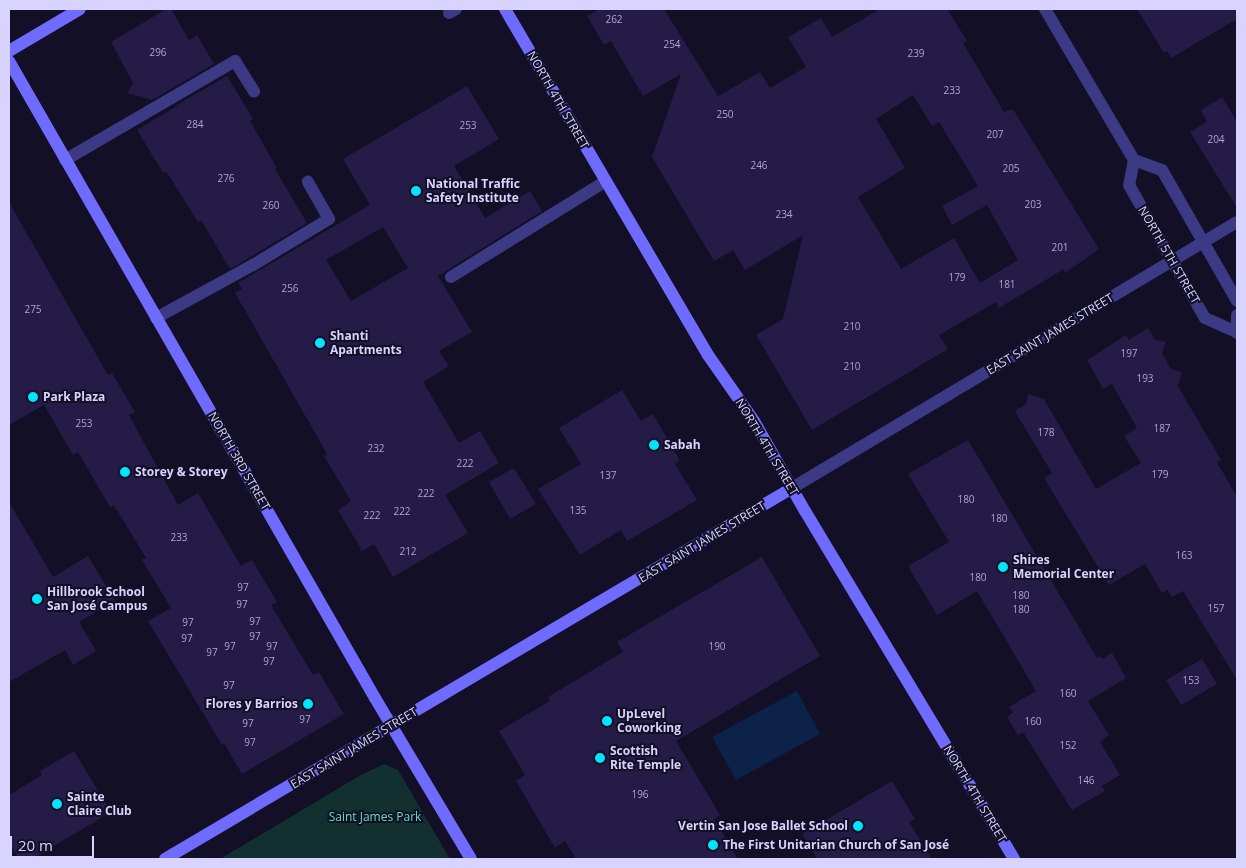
<!DOCTYPE html>
<html>
<head>
<meta charset="utf-8">
<style>
  body { margin:0 }
  #map { position:relative; width:1246px; height:868px; overflow:hidden; background:#130f26; font-family:"Open Sans",sans-serif }
  div>[style] { position:absolute }
  [style*='--x'] { left:calc(var(--x)*1px); top:calc(var(--y)*1px); width:calc(var(--w)*1px); rotate:calc(var(--a)*1deg) }
  .green>* { inset:0; background:#12302f }
  .water>* { inset:0; background:#0c2248 }
  .building>* { inset:0; background:#241b47 }
  .service>* { height:12px; margin:-6px; padding:0 6px; transform-origin:6px; border-radius:6px; background:#3d3a85 }
  .tertiary>* { height:12px; margin:-6px; padding:0 6px; transform-origin:6px; border-radius:6px; background:#3d3a85 }
  .secondary>* { height:12px; margin:-6px; padding:0 6px; transform-origin:6px; border-radius:6px; background:#6f6bff }
  .dots>* { width:14px; height:14px; translate:-50% -50%; box-sizing:border-box; border:2px solid #130f26; border-radius:50% }
  span { translate:-50% -50%; white-space:nowrap; text-align:center; line-height:1.15; -webkit-text-stroke:4px #130f26; paint-order:stroke }
  .number-label { font-size:10px; color:#aca6d1 }
  .number-label span { -webkit-text-stroke-width:0 }
  .street-label { font-size:12px; color:#d9d4ff }
  .poi-label { font-size:12px; color:#d9d4ff; font-weight:700 }
  .left { translate:0 -50%; text-align:left }
  .right { translate:-100% -50%; text-align:right }
  .park-label { font-size:12px; color:#5fe0c0 }
  .frame { position:absolute; inset:0; border:10px solid #d9d4ff; pointer-events:none }
  .scale { position:absolute; left:10px; top:836px; width:84px; height:22px; box-sizing:border-box; border:2px solid #d9d4ff; border-top:0; padding-left:6px; font-size:15px; line-height:18px; white-space:nowrap; color:#d9d4ff; -webkit-text-stroke:4px #130f26; paint-order:stroke }
</style>
</head>
<body>
<div id="map">
  <div class="green">
    <i style="clip-path:polygon(384px 764px,398px 770px,450px 859px,220px 859px,359px 776px)"></i>
  </div>
  <div class="water">
    <i style="clip-path:polygon(797px 691px,820px 734px,736px 780px,712px 737px)"></i>
  </div>
  <div class="building">
    <i style="clip-path:polygon(166px 9px,171px 9px,189px 40px,197px 35px,214px 64px,152px 100px,127px 93px,133px 83px,111px 42px)"></i>
    <i style="clip-path:polygon(evenodd,600px 9px,664px 9px,718px 96px,760px 72px,770px 88px,806px 67px,788px 37px,821px 18px,832px 37px,880px 9px,947px 9px,967px 41px,963px 43px,1004px 112px,1013px 109px,1099px 249px,1065px 273px,1064px 269px,999px 308px,996px 302px,939px 335px,948px 349px,812px 430px,756px 335px,783px 319px,803px 235px,745px 270px,733px 250px,714px 261px,652px 157px,681px 74px,643px 96px,611px 41px,604px 45px,587px 16px,600px 9px,913px 95px,932px 126px,939px 122px,978px 186px,942px 206px,952px 225px,987px 205px,1018px 260px,980px 283px,954px 238px,901px 269px,858px 197px,905px 168px,876px 119px,913px 95px)"></i>
    <i style="clip-path:polygon(1137px 9px,1237px 9px,1237px 19px,1171px 58px,1167px 51px,1164px 53px)"></i>
    <i style="clip-path:polygon(227px 76px,253px 119px,250px 121px,277px 168px,275px 169px,307px 223px,230px 269px,201px 220px,198px 222px,166px 171px,163px 173px,137px 130px,177px 106px,175px 106px)"></i>
    <i style="clip-path:polygon(evenodd,467px 86px,499px 139px,454px 166px,485px 218px,530px 191px,542px 211px,438px 276px,472px 332px,439px 351px,449px 366px,423px 382px,459px 443px,480px 431px,499px 463px,445px 495px,468px 533px,393px 577px,374px 544px,362px 551px,338px 510px,351px 501px,324px 456px,327px 454px,235px 293px,242px 289px,238px 283px,370px 205px,343px 159px,467px 86px,383px 227px,408px 268px,351px 301px,326px 260px,383px 227px)"></i>
    <i style="clip-path:polygon(1222px 97px,1237px 122px,1237px 208px,1190px 132px,1207px 122px,1201px 110px)"></i>
    <i style="clip-path:polygon(9px 202px,108px 375px,112px 373px,135px 412px,129px 415px,178px 505px,198px 493px,241px 566px,252px 560px,277px 602px,271px 605px,313px 675px,319px 672px,344px 714px,242px 774px,224px 743px,222px 745px,148px 621px,171px 608px,142px 560px,146px 558px,114px 505px,110px 507px,78px 452px,73px 455px,44px 405px,9px 425px)"></i>
    <i style="clip-path:polygon(1148px 328px,1155px 340px,1166px 342px,1162px 353px,1171px 369px,1182px 372px,1178px 386px,1221px 460px,1217px 462px,1237px 497px,1237px 680px,1183px 591px,1172px 597px,1167px 590px,1162px 593px,1145px 564px,1109px 585px,1044px 478px,1052px 473px,1015px 411px,1026px 404px,1028px 394px,1044px 399px,1096px 489px,1141px 463px,1124px 436px,1137px 428px,1112px 384px,1103px 389px,1087px 360px,1126px 335px,1129px 340px)"></i>
    <i style="clip-path:polygon(622px 390px,641px 421px,653px 414px,680px 461px,675px 464px,697px 500px,627px 541px,621px 530px,580px 555px,538px 489px,581px 464px,559px 428px)"></i>
    <i style="clip-path:polygon(968px 440px,1097px 658px,1100px 656px,1102px 659px,1112px 653px,1126px 678px,1088px 701px,1109px 735px,1100px 742px,1120px 775px,1102px 786px,1105px 791px,1072px 810px,1023px 732px,1018px 735px,1007px 717px,1013px 713px,1009px 707px,1036px 691px,977px 591px,937px 615px,908px 566px,949px 542px,908px 474px)"></i>
    <i style="clip-path:polygon(514px 468px,536px 504px,510px 519px,489px 482px)"></i>
    <i style="clip-path:polygon(9px 502px,53px 577px,88px 556px,115px 601px,79px 622px,96px 651px,73px 665px,65px 650px,9px 682px)"></i>
    <i style="clip-path:polygon(762px 557px,820px 656px,676px 741px,720px 815px,714px 819px,738px 859px,576px 859px,565px 841px,555px 848px,516px 781px,525px 775px,499px 731px,550px 701px,548px 697px,623px 652px,617px 642px)"></i>
    <i style="clip-path:polygon(1202px 659px,1217px 684px,1181px 705px,1166px 680px)"></i>
    <i style="clip-path:polygon(74px 751px,111px 812px,32px 859px,19px 859px,9px 842px,9px 795px,42px 775px,40px 771px)"></i>
    <i style="clip-path:polygon(892px 781px,915px 819px,909px 822px,932px 859px,817px 859px,802px 834px)"></i>
  </div>
  <div class="service">
    <i style="--x:449;--y:13;--w:8;--a:-30"></i>
    <i style="--x:65;--y:160;--w:197;--a:-30.2"></i>
    <i style="--x:235;--y:61;--w:36;--a:58"></i>
    <i style="--x:451;--y:277;--w:182;--a:-31.8"></i>
    <i style="--x:156;--y:318;--w:111;--a:-28.7"></i>
    <i style="--x:253;--y:265;--w:89;--a:-31.2"></i>
    <i style="--x:329;--y:219;--w:43;--a:-119.6"></i>
  </div>
  <div class="tertiary">
    <i style="--x:1045;--y:9;--w:175;--a:59.5"></i>
    <i style="--x:1134;--y:160;--w:30;--a:20"></i>
    <i style="--x:1162;--y:170;--w:151;--a:60.2"></i>
    <i style="--x:1134;--y:160;--w:25;--a:101"></i>
    <i style="--x:1129;--y:185;--w:153;--a:60.3"></i>
    <i style="--x:1205;--y:318;--w:35;--a:24"></i>
    <i style="--x:1237;--y:315;--w:18;--a:90"></i>
    <i style="--x:792;--y:488;--w:518;--a:-30.87"></i>
  </div>
  <div class="secondary">
    <i style="--x:505;--y:9;--w:401;--a:59.6"></i>
    <i style="--x:708;--y:355;--w:80;--a:55.1"></i>
    <i style="--x:754;--y:421;--w:103;--a:60.5"></i>
    <i style="--x:805;--y:511;--w:406;--a:59"></i>
    <i style="--x:9;--y:51;--w:82;--a:-30.6"></i>
    <i style="--x:9;--y:61;--w:735;--a:60.12"></i>
    <i style="--x:375;--y:698;--w:187;--a:59.2"></i>
    <i style="--x:165;--y:859;--w:729;--a:-30.61"></i>
  </div>
  <div class="dots">
    <i style="left:416px;top:191px;background:#00e5ff"></i>
    <i style="left:320px;top:343px;background:#00e5ff"></i>
    <i style="left:33px;top:397px;background:#00e5ff"></i>
    <i style="left:654px;top:445px;background:#00e5ff"></i>
    <i style="left:125px;top:472px;background:#00e5ff"></i>
    <i style="left:1003px;top:567px;background:#00e5ff"></i>
    <i style="left:37px;top:599px;background:#00e5ff"></i>
    <i style="left:308px;top:704px;background:#00e5ff"></i>
    <i style="left:607px;top:721px;background:#00e5ff"></i>
    <i style="left:600px;top:758px;background:#00e5ff"></i>
    <i style="left:57px;top:804px;background:#00e5ff"></i>
    <i style="left:858px;top:826px;background:#00e5ff"></i>
    <i style="left:713px;top:845px;background:#00e5ff"></i>
  </div>
  <div class="number-label">
    <span style="left:614px;top:20px">262</span>
    <span style="left:672px;top:45px">254</span>
    <span style="left:158px;top:53px">296</span>
    <span style="left:916px;top:54px">239</span>
    <span style="left:952px;top:91px">233</span>
    <span style="left:725px;top:115px">250</span>
    <span style="left:195px;top:125px">284</span>
    <span style="left:468px;top:126px">253</span>
    <span style="left:995px;top:135px">207</span>
    <span style="left:1216px;top:140px">204</span>
    <span style="left:759px;top:166px">246</span>
    <span style="left:1011px;top:169px">205</span>
    <span style="left:226px;top:179px">276</span>
    <span style="left:1033px;top:205px">203</span>
    <span style="left:271px;top:206px">260</span>
    <span style="left:784px;top:215px">234</span>
    <span style="left:1060px;top:248px">201</span>
    <span style="left:957px;top:278px">179</span>
    <span style="left:1007px;top:285px">181</span>
    <span style="left:290px;top:289px">256</span>
    <span style="left:33px;top:310px">275</span>
    <span style="left:852px;top:327px">210</span>
    <span style="left:1129px;top:354px">197</span>
    <span style="left:852px;top:367px">210</span>
    <span style="left:1145px;top:379px">193</span>
    <span style="left:84px;top:424px">253</span>
    <span style="left:1162px;top:429px">187</span>
    <span style="left:1046px;top:433px">178</span>
    <span style="left:376px;top:449px">232</span>
    <span style="left:465px;top:464px">222</span>
    <span style="left:1160px;top:475px">179</span>
    <span style="left:608px;top:476px">137</span>
    <span style="left:426px;top:494px">222</span>
    <span style="left:966px;top:500px">180</span>
    <span style="left:578px;top:511px">135</span>
    <span style="left:402px;top:512px">222</span>
    <span style="left:372px;top:516px">222</span>
    <span style="left:999px;top:519px">180</span>
    <span style="left:179px;top:538px">233</span>
    <span style="left:408px;top:552px">212</span>
    <span style="left:1184px;top:556px">163</span>
    <span style="left:978px;top:578px">180</span>
    <span style="left:243px;top:588px">97</span>
    <span style="left:1021px;top:596px">180</span>
    <span style="left:242px;top:605px">97</span>
    <span style="left:1216px;top:609px">157</span>
    <span style="left:1021px;top:610px">180</span>
    <span style="left:255px;top:622px">97</span>
    <span style="left:188px;top:623px">97</span>
    <span style="left:255px;top:637px">97</span>
    <span style="left:187px;top:639px">97</span>
    <span style="left:230px;top:647px">97</span>
    <span style="left:272px;top:647px">97</span>
    <span style="left:717px;top:647px">190</span>
    <span style="left:212px;top:653px">97</span>
    <span style="left:269px;top:662px">97</span>
    <span style="left:1191px;top:681px">153</span>
    <span style="left:229px;top:686px">97</span>
    <span style="left:1068px;top:694px">160</span>
    <span style="left:305px;top:720px">97</span>
    <span style="left:1033px;top:722px">160</span>
    <span style="left:248px;top:724px">97</span>
    <span style="left:250px;top:743px">97</span>
    <span style="left:1068px;top:746px">152</span>
    <span style="left:1086px;top:781px">146</span>
    <span style="left:640px;top:795px">196</span>
  </div>
  <div class="street-label">
    <span style="left:558px;top:100px;rotate:60deg">NORTH 4TH STREET</span>
    <span style="left:1169px;top:255px;rotate:60deg">NORTH 5TH STREET</span>
    <span style="left:1050px;top:334px;rotate:-31deg">EAST SAINT JAMES STREET</span>
    <span style="left:767px;top:447px;rotate:59deg">NORTH 4TH STREET</span>
    <span style="left:239px;top:461px;rotate:60deg">NORTH 3RD STREET</span>
    <span style="left:702px;top:542px;rotate:-31deg">EAST SAINT JAMES STREET</span>
    <span style="left:354px;top:748px;rotate:-31deg">EAST SAINT JAMES STREET</span>
    <span style="left:975px;top:794px;rotate:59deg">NORTH 4TH STREET</span>
  </div>
  <div class="poi-label">
    <span class="left" style="left:426px;top:191px">National Traffic<br>Safety Institute</span>
    <span class="left" style="left:330px;top:343px">Shanti<br>Apartments</span>
    <span class="left" style="left:43px;top:397px">Park Plaza</span>
    <span class="left" style="left:664px;top:445px">Sabah</span>
    <span class="left" style="left:135px;top:472px">Storey &amp; Storey</span>
    <span class="left" style="left:1013px;top:567px">Shires<br>Memorial Center</span>
    <span class="left" style="left:47px;top:599px">Hillbrook School<br>San José Campus</span>
    <span class="right" style="left:298px;top:704px">Flores y Barrios</span>
    <span class="left" style="left:617px;top:721px">UpLevel<br>Coworking</span>
    <span class="left" style="left:610px;top:758px">Scottish<br>Rite Temple</span>
    <span class="left" style="left:67px;top:804px">Sainte<br>Claire Club</span>
    <span class="right" style="left:848px;top:826px">Vertin San Jose Ballet School</span>
    <span class="left" style="left:723px;top:845px">The First Unitarian Church of San José</span>
  </div>
  <div class="park-label">
    <span style="left:375px;top:817px">Saint James Park</span>
  </div>
  <div class="frame"></div>
  <div class="scale">20 m</div>
</div>
</body>
</html>
